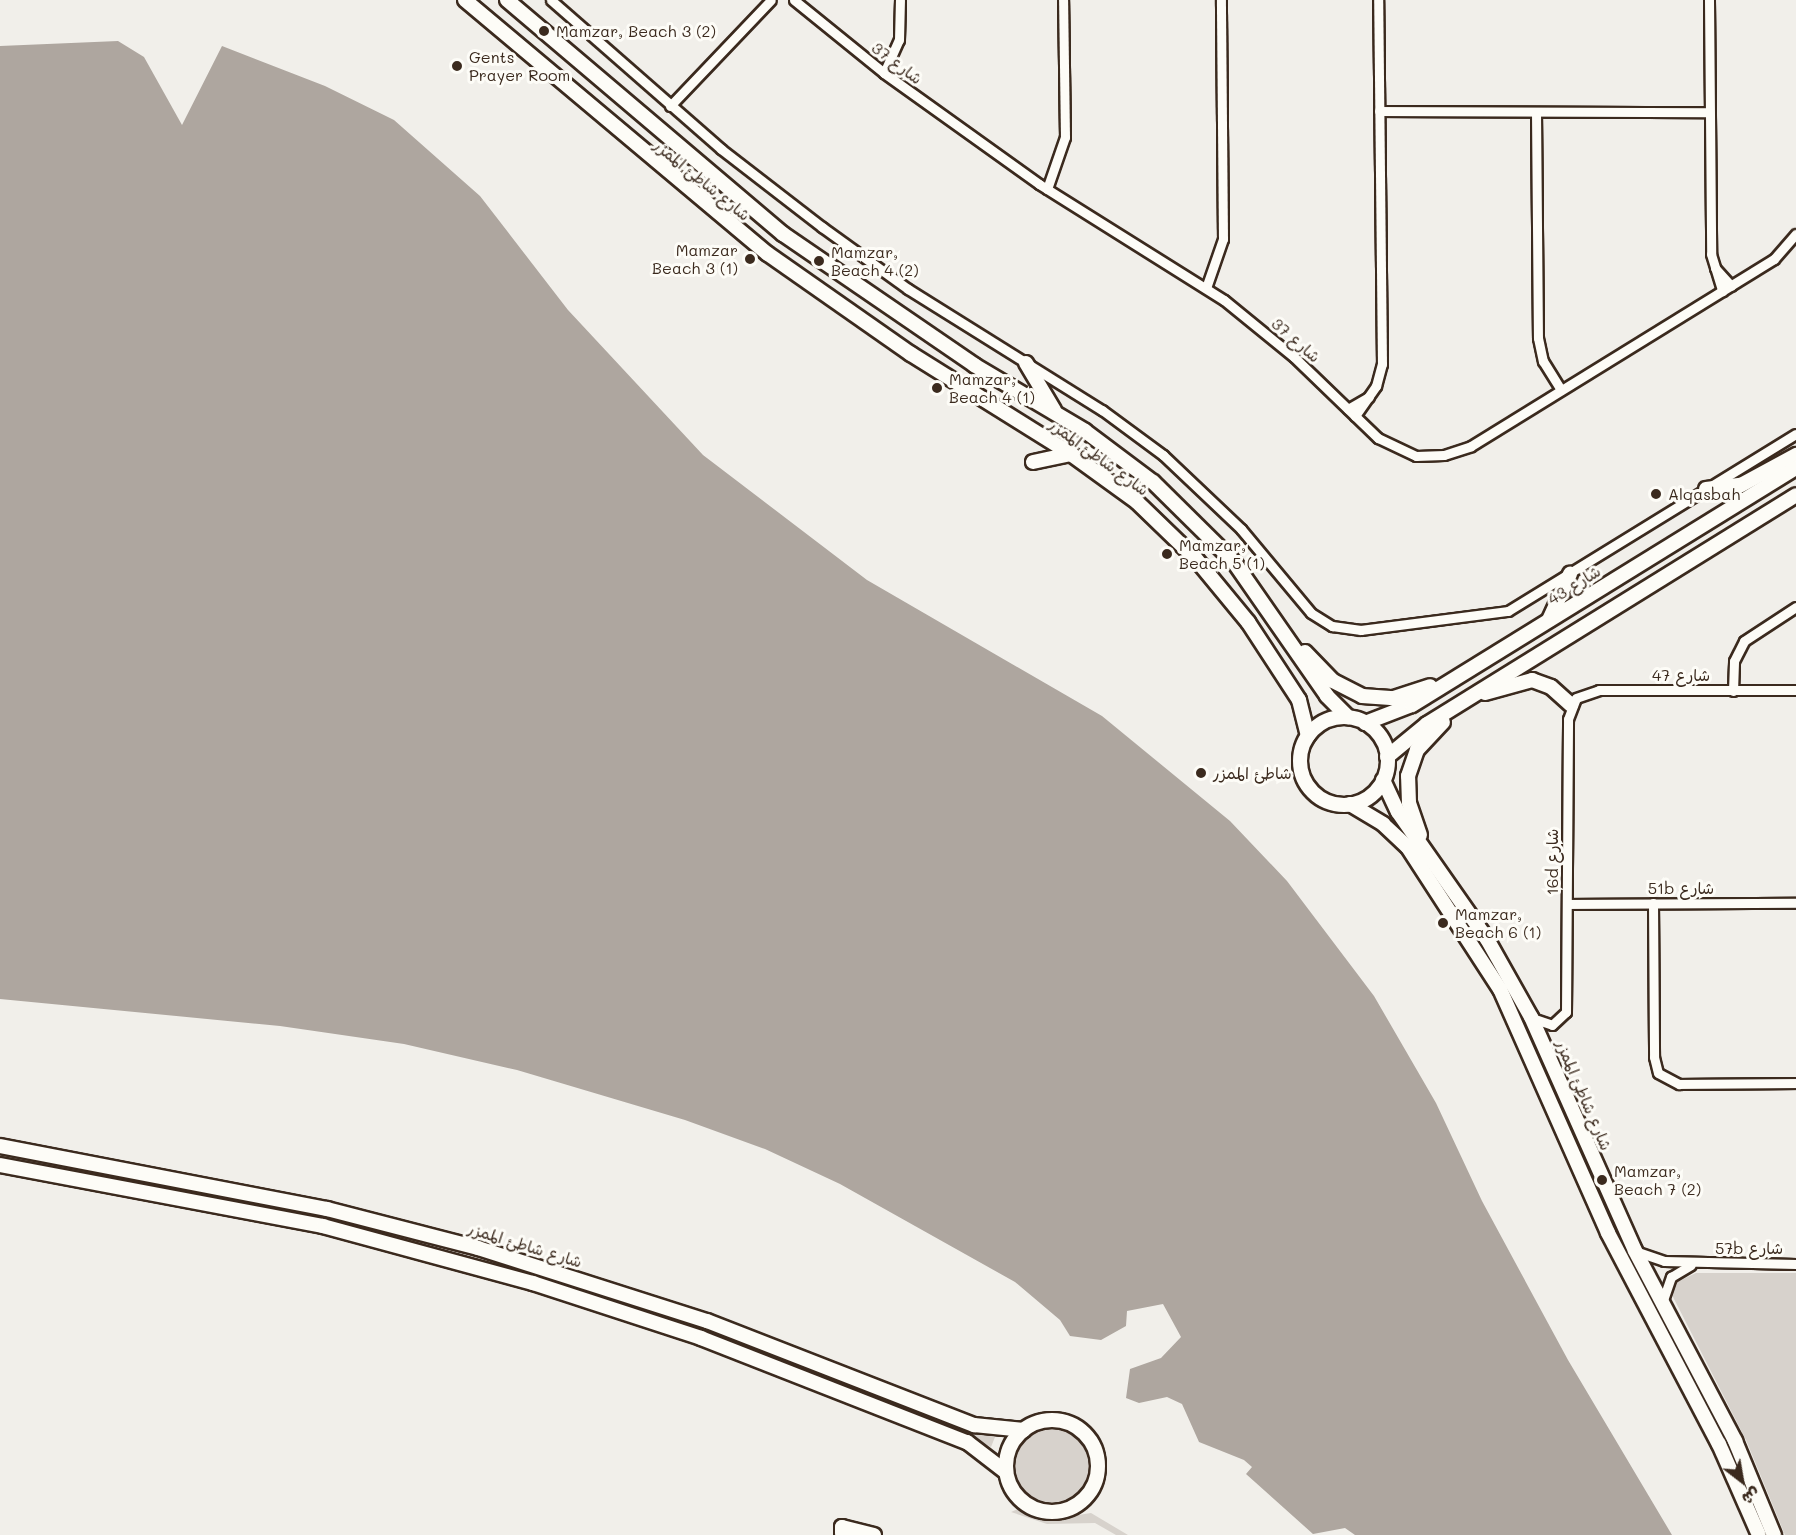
<!DOCTYPE html>
<html>
<head>
<meta charset="utf-8">
<style>
  body { margin:0 }
  #map { position:relative; width:1796px; height:1535px; overflow:hidden; background:#f1efea; font-family:Mali,"Playpen Sans Arabic",sans-serif }
  div>[style] { position:absolute }
  [style*='--x'] { left:calc(var(--x)*1px); top:calc(var(--y)*1px); width:calc(var(--w)*1px); rotate:calc(var(--a)*1deg) }
  .green>* { inset:0; background:#d7d2cc }
  .round { border-radius:50% }
  .water>* { inset:0; background:#aea69f }
  .roads { filter:drop-shadow(2px 0 #3b2a1e) drop-shadow(-2px 0 #3b2a1e) drop-shadow(0 2px #3b2a1e) drop-shadow(0 -2px #3b2a1e) }
  .street>* { height:9px; margin:-4.5px; padding:0 4.5px; transform-origin:4.5px; border-radius:4.5px; background:#fdfcf7 }
  .secondary>* { height:14px; margin:-7px; padding:0 7px; transform-origin:7px; border-radius:7px; background:#fdfcf7 }
  .secondary>.ring { margin:-7px; padding:0; box-sizing:content-box; background:none; border:14px solid #fdfcf7; border-radius:50% }
  .dots>* { width:16px; height:16px; translate:-50% -50%; box-sizing:border-box; border:3px solid #fdfcf7; border-radius:50% }
  span { translate:-50% -50%; white-space:nowrap; text-align:center; line-height:1.15; -webkit-text-stroke:6px #fdfcf7; paint-order:stroke }
  .poi-label { font-size:16px; color:#3b2a1e }
  .left { translate:0 -50%; text-align:left }
  .right { translate:-100% -50%; text-align:right }
  .street-label { font-size:16px; color:#3b2a1e }
  .north { position:absolute; left:1712px; top:1451px; width:60px; height:60px; -webkit-text-stroke:4px #fdfcf7; paint-order:stroke; rotate:149deg; font-size:16px; font-weight:700; line-height:24px; text-align:center; color:#3b2a1e }
  .north::after { content:''; display:block; margin:auto; width:21px; height:27px; background:#3b2a1e; clip-path:polygon(50% 0,100% 100%,50% 72%,0 100%) }
</style>
</head>
<body>
<div id="map">
  <div class="green">
    <i style="clip-path:polygon(1796px 1273px,1796px 1535px,1785px 1535px,1746px 1440px,1672px 1295px,1677px 1282px,1696px 1273px)"></i>
    <i style="clip-path:polygon(933px 1415px,995px 1437px,991px 1447px,932px 1420px)"></i>
    <i class="round" style="left:1013px;top:1428px;width:76px;height:76px"></i>
    <i style="clip-path:polygon(1020px 1508px,1053px 1519px,1091px 1513px,1128px 1535px,1116px 1535px,1095px 1523px,1047px 1524px,1011px 1512px)"></i>
  </div>
  <div class="water">
    <i style="clip-path:polygon(118px 41px,144px 57px,182px 125px,222px 46px,325px 86px,394px 120px,480px 196px,568px 310px,703px 455px,867px 580px,1102px 716px,1230px 821px,1287px 881px,1374px 996px,1436px 1103px,1482px 1201px,1568px 1360px,1672px 1535px,1355px 1535px,1345px 1528px,1313px 1534px,1246px 1474px,1252px 1467px,1244px 1460px,1199px 1442px,1182px 1404px,1167px 1397px,1139px 1403px,1126px 1398px,1130px 1369px,1161px 1358px,1181px 1337px,1163px 1304px,1127px 1311px,1126px 1326px,1101px 1340px,1070px 1336px,1060px 1320px,1015px 1282px,840px 1184px,765px 1149px,685px 1120px,517px 1070px,404px 1044px,280px 1026px,0 999px,0 46px)"></i>
  </div>
  <div class="roads">
    <div class="street">
      <i style="--x:551;--y:0;--w:226;--a:41.2"></i>
      <i style="--x:721;--y:149;--w:128;--a:37.7"></i>
      <i style="--x:822;--y:227;--w:106;--a:35.8"></i>
      <i style="--x:908;--y:289;--w:229;--a:32"></i>
      <i style="--x:1102;--y:410;--w:76;--a:36.4"></i>
      <i style="--x:1163;--y:455;--w:108;--a:43.5"></i>
      <i style="--x:1241;--y:529;--w:109;--a:50.2"></i>
      <i style="--x:1311;--y:613;--w:25;--a:32"></i>
      <i style="--x:1332;--y:626;--w:29;--a:8"></i>
      <i style="--x:1361;--y:630;--w:148;--a:-7.4"></i>
      <i style="--x:1508;--y:611;--w:338;--a:-31.6"></i>
      <i style="--x:794;--y:0;--w:116;--a:39"></i>
      <i style="--x:884;--y:73;--w:191;--a:35.6"></i>
      <i style="--x:1039;--y:184;--w:218;--a:32.1"></i>
      <i style="--x:1224;--y:300;--w:90;--a:39.2"></i>
      <i style="--x:1294;--y:357;--w:117;--a:44"></i>
      <i style="--x:1378;--y:438;--w:42;--a:25.3"></i>
      <i style="--x:1416;--y:456;--w:28;--a:-2"></i>
      <i style="--x:1444;--y:455;--w:28;--a:-18"></i>
      <i style="--x:1471;--y:446;--w:356;--a:-31.7"></i>
      <i style="--x:1774;--y:259;--w:33;--a:-49"></i>
      <i style="--x:1709;--y:0;--w:254;--a:89.5"></i>
      <i style="--x:1711;--y:254;--w:39;--a:73"></i>
      <i style="--x:884;--y:73;--w:36;--a:-66"></i>
      <i style="--x:899;--y:40;--w:40;--a:-88.6"></i>
      <i style="--x:670;--y:106;--w:146;--a:-46.4"></i>
      <i style="--x:1379;--y:111;--w:330;--a:0.2"></i>
      <i style="--x:1536;--y:112;--w:226;--a:89.5"></i>
      <i style="--x:1538;--y:338;--w:24;--a:78"></i>
      <i style="--x:1543;--y:361;--w:34;--a:58"></i>
      <i style="--x:1047;--y:189;--w:55;--a:-70.9"></i>
      <i style="--x:1065;--y:137;--w:137;--a:-90.8"></i>
      <i style="--x:1715;--y:268;--w:24;--a:48"></i>
      <i style="--x:1206;--y:288;--w:52;--a:-70.9"></i>
      <i style="--x:1223;--y:239;--w:239;--a:-90.5"></i>
      <i style="--x:1348;--y:409;--w:24;--a:-30"></i>
      <i style="--x:1355;--y:416;--w:37;--a:-55"></i>
      <i style="--x:1376;--y:386;--w:23;--a:-75"></i>
      <i style="--x:1382;--y:364;--w:364;--a:-90.6"></i>
      <i style="--x:1733;--y:691;--w:30;--a:-88"></i>
      <i style="--x:1734;--y:661;--w:22;--a:-63"></i>
      <i style="--x:1744;--y:641;--w:62;--a:-33.2"></i>
      <i style="--x:1653;--y:903;--w:154;--a:89.6"></i>
      <i style="--x:1654;--y:1057;--w:16;--a:76"></i>
      <i style="--x:1658;--y:1073;--w:24;--a:28"></i>
      <i style="--x:1679;--y:1084;--w:117;--a:-0.5"></i>
      <i style="--x:1567;--y:904;--w:229;--a:-0.3"></i>
      <i style="--x:1532;--y:1018;--w:21;--a:19"></i>
      <i style="--x:1552;--y:1025;--w:19;--a:-43"></i>
      <i style="--x:1566;--y:1012;--w:293;--a:-89.6"></i>
      <i style="--x:1568;--y:719;--w:22;--a:-69"></i>
      <i style="--x:1576;--y:698;--w:24;--a:-19"></i>
      <i style="--x:1599;--y:690;--w:197;--a:0"></i>
      <i style="--x:1635;--y:1251;--w:31;--a:19"></i>
      <i style="--x:1664;--y:1261;--w:132;--a:1.3"></i>
      <i style="--x:1662;--y:1303;--w:28;--a:-71"></i>
      <i style="--x:1671;--y:1277;--w:23;--a:-31"></i>
    </div>
    <div class="secondary">
      <i style="--x:465;--y:0;--w:395;--a:40"></i>
      <i style="--x:768;--y:254;--w:174;--a:35"></i>
      <i style="--x:911;--y:354;--w:189;--a:32"></i>
      <i style="--x:1071;--y:454;--w:82;--a:36"></i>
      <i style="--x:1137;--y:502;--w:82;--a:44"></i>
      <i style="--x:1196;--y:559;--w:82;--a:50.5"></i>
      <i style="--x:1248;--y:622;--w:93;--a:56.8"></i>
      <i style="--x:1299;--y:700;--w:37;--a:76"></i>
      <i style="--x:507;--y:0;--w:362;--a:40.3"></i>
      <i style="--x:783;--y:234;--w:232;--a:34.4"></i>
      <i style="--x:974;--y:365;--w:129;--a:30.7"></i>
      <i style="--x:1085;--y:431;--w:85;--a:36.9"></i>
      <i style="--x:1153;--y:482;--w:114;--a:44.6"></i>
      <i style="--x:1234;--y:562;--w:163;--a:55.2"></i>
      <i style="--x:1327;--y:696;--w:30;--a:45"></i>
      <i style="--x:1026;--y:363;--w:55;--a:59.2"></i>
      <i style="--x:1033;--y:462;--w:39;--a:-12"></i>
      <i style="--x:1706;--y:489;--w:35;--a:-7"></i>
      <i style="--x:1741;--y:485;--w:63;--a:-28.6"></i>
      <i style="--x:1549;--y:620;--w:51;--a:-65.5"></i>
      <i style="--x:1305;--y:652;--w:40;--a:46"></i>
      <i style="--x:1333;--y:681;--w:33;--a:27"></i>
      <i style="--x:1362;--y:696;--w:32;--a:4"></i>
      <i style="--x:1394;--y:698;--w:38;--a:-18"></i>
      <i style="--x:1485;--y:693;--w:49;--a:-15.5"></i>
      <i style="--x:1532;--y:680;--w:20;--a:20"></i>
      <i style="--x:1551;--y:687;--w:27;--a:42"></i>
      <i class="ring" style="left:1300px;top:717px;width:74px;height:74px"></i>
      <i style="--x:1365;--y:723;--w:50;--a:-21"></i>
      <i style="--x:1412;--y:705;--w:451;--a:-31.7"></i>
      <i style="--x:1387;--y:757;--w:52;--a:-39.5"></i>
      <i style="--x:1427;--y:724;--w:434;--a:-31.8"></i>
      <i style="--x:1383;--y:780;--w:35;--a:65"></i>
      <i style="--x:1398;--y:812;--w:155;--a:55"></i>
      <i style="--x:1487;--y:939;--w:90;--a:60.6"></i>
      <i style="--x:1531;--y:1017;--w:256;--a:66"></i>
      <i style="--x:1635;--y:1251;--w:215;--a:62.2"></i>
      <i style="--x:1735;--y:1441;--w:102;--a:67.5"></i>
      <i style="--x:1350;--y:804;--w:39;--a:31"></i>
      <i style="--x:1383;--y:824;--w:33;--a:43"></i>
      <i style="--x:1407;--y:846;--w:171;--a:57"></i>
      <i style="--x:1500;--y:989;--w:267;--a:66.1"></i>
      <i style="--x:1608;--y:1233;--w:238;--a:62.3"></i>
      <i style="--x:1719;--y:1444;--w:99;--a:66.3"></i>
      <i style="--x:1420;--y:835;--w:34;--a:-109"></i>
      <i style="--x:1409;--y:803;--w:27;--a:-92"></i>
      <i style="--x:1408;--y:776;--w:28;--a:-71"></i>
      <i style="--x:1417;--y:750;--w:38;--a:-47"></i>
      <i style="--x:0;--y:1146;--w:333;--a:10.9"></i>
      <i style="--x:327;--y:1209;--w:156;--a:14.5"></i>
      <i style="--x:478;--y:1248;--w:240;--a:17.7"></i>
      <i style="--x:707;--y:1321;--w:287;--a:21.3"></i>
      <i style="--x:974;--y:1425;--w:50;--a:5.7"></i>
      <i style="--x:0;--y:1165;--w:329;--a:10.7"></i>
      <i style="--x:323;--y:1226;--w:218;--a:15.2"></i>
      <i style="--x:533;--y:1283;--w:177;--a:18.1"></i>
      <i style="--x:701;--y:1338;--w:286;--a:21.4"></i>
      <i style="--x:967;--y:1442;--w:49;--a:37.6"></i>
      <i class="ring" style="left:1006px;top:1420px;width:78px;height:78px"></i>
      <i style="--x:848;--y:1535;--w:6;--a:-162"></i>
      <i style="--x:842;--y:1533;--w:6;--a:-90"></i>
      <i style="--x:842;--y:1527;--w:33;--a:14"></i>
    </div>
  </div>
  <div class="dots">
    <i style="left:544px;top:31px;background:#3b2a1e"></i>
    <i style="left:457px;top:66px;background:#3b2a1e"></i>
    <i style="left:750px;top:259px;background:#3b2a1e"></i>
    <i style="left:819px;top:261px;background:#3b2a1e"></i>
    <i style="left:937px;top:388px;background:#3b2a1e"></i>
    <i style="left:1656px;top:494px;background:#3b2a1e"></i>
    <i style="left:1167px;top:554px;background:#3b2a1e"></i>
    <i style="left:1201px;top:773px;background:#3b2a1e"></i>
    <i style="left:1443px;top:923px;background:#3b2a1e"></i>
    <i style="left:1602px;top:1180px;background:#3b2a1e"></i>
  </div>
  <div class="poi-label">
    <span class="left" style="left:556px;top:31px">Mamzar, Beach 3 (2)</span>
    <span class="left" style="left:469px;top:66px">Gents<br>Prayer Room</span>
    <span class="right" style="left:738px;top:259px">Mamzar<br>Beach 3 (1)</span>
    <span class="left" style="left:831px;top:261px">Mamzar,<br>Beach 4 (2)</span>
    <span class="left" style="left:949px;top:388px">Mamzar,<br>Beach 4 (1)</span>
    <span class="left" style="left:1668px;top:494px">Alqasbah</span>
    <span class="left" style="left:1179px;top:554px">Mamzar,<br>Beach 5 (1)</span>
    <span class="left" style="left:1213px;top:773px">شاطئ الممزر</span>
    <span class="left" style="left:1455px;top:923px">Mamzar,<br>Beach 6 (1)</span>
    <span class="left" style="left:1614px;top:1180px">Mamzar,<br>Beach 7 (2)</span>
  </div>
  <div class="street-label">
    <span style="left:897px;top:63px;rotate:37deg">شارع 37</span>
    <span style="left:702px;top:180px;rotate:39deg">شارع شاطئ الممزر</span>
    <span style="left:1296px;top:340px;rotate:41deg">شارع 37</span>
    <span style="left:1099px;top:457px;rotate:36deg">شارع شاطئ الممزر</span>
    <span style="left:1574px;top:585px;rotate:-32deg">شارع 43</span>
    <span style="left:1681px;top:675px">شارع 47</span>
    <span style="left:1552px;top:862px;rotate:-90deg">16d شارع</span>
    <span style="left:1681px;top:888px">51b شارع</span>
    <span style="left:1584px;top:1095px;rotate:67deg">شارع شاطئ الممزر</span>
    <span style="left:525px;top:1245px;rotate:17deg">شارع شاطئ الممزر</span>
    <span style="left:1749px;top:1248px">57b شارع</span>
  </div>
  <div class="north">ش</div>
</div>
</body>
</html>
